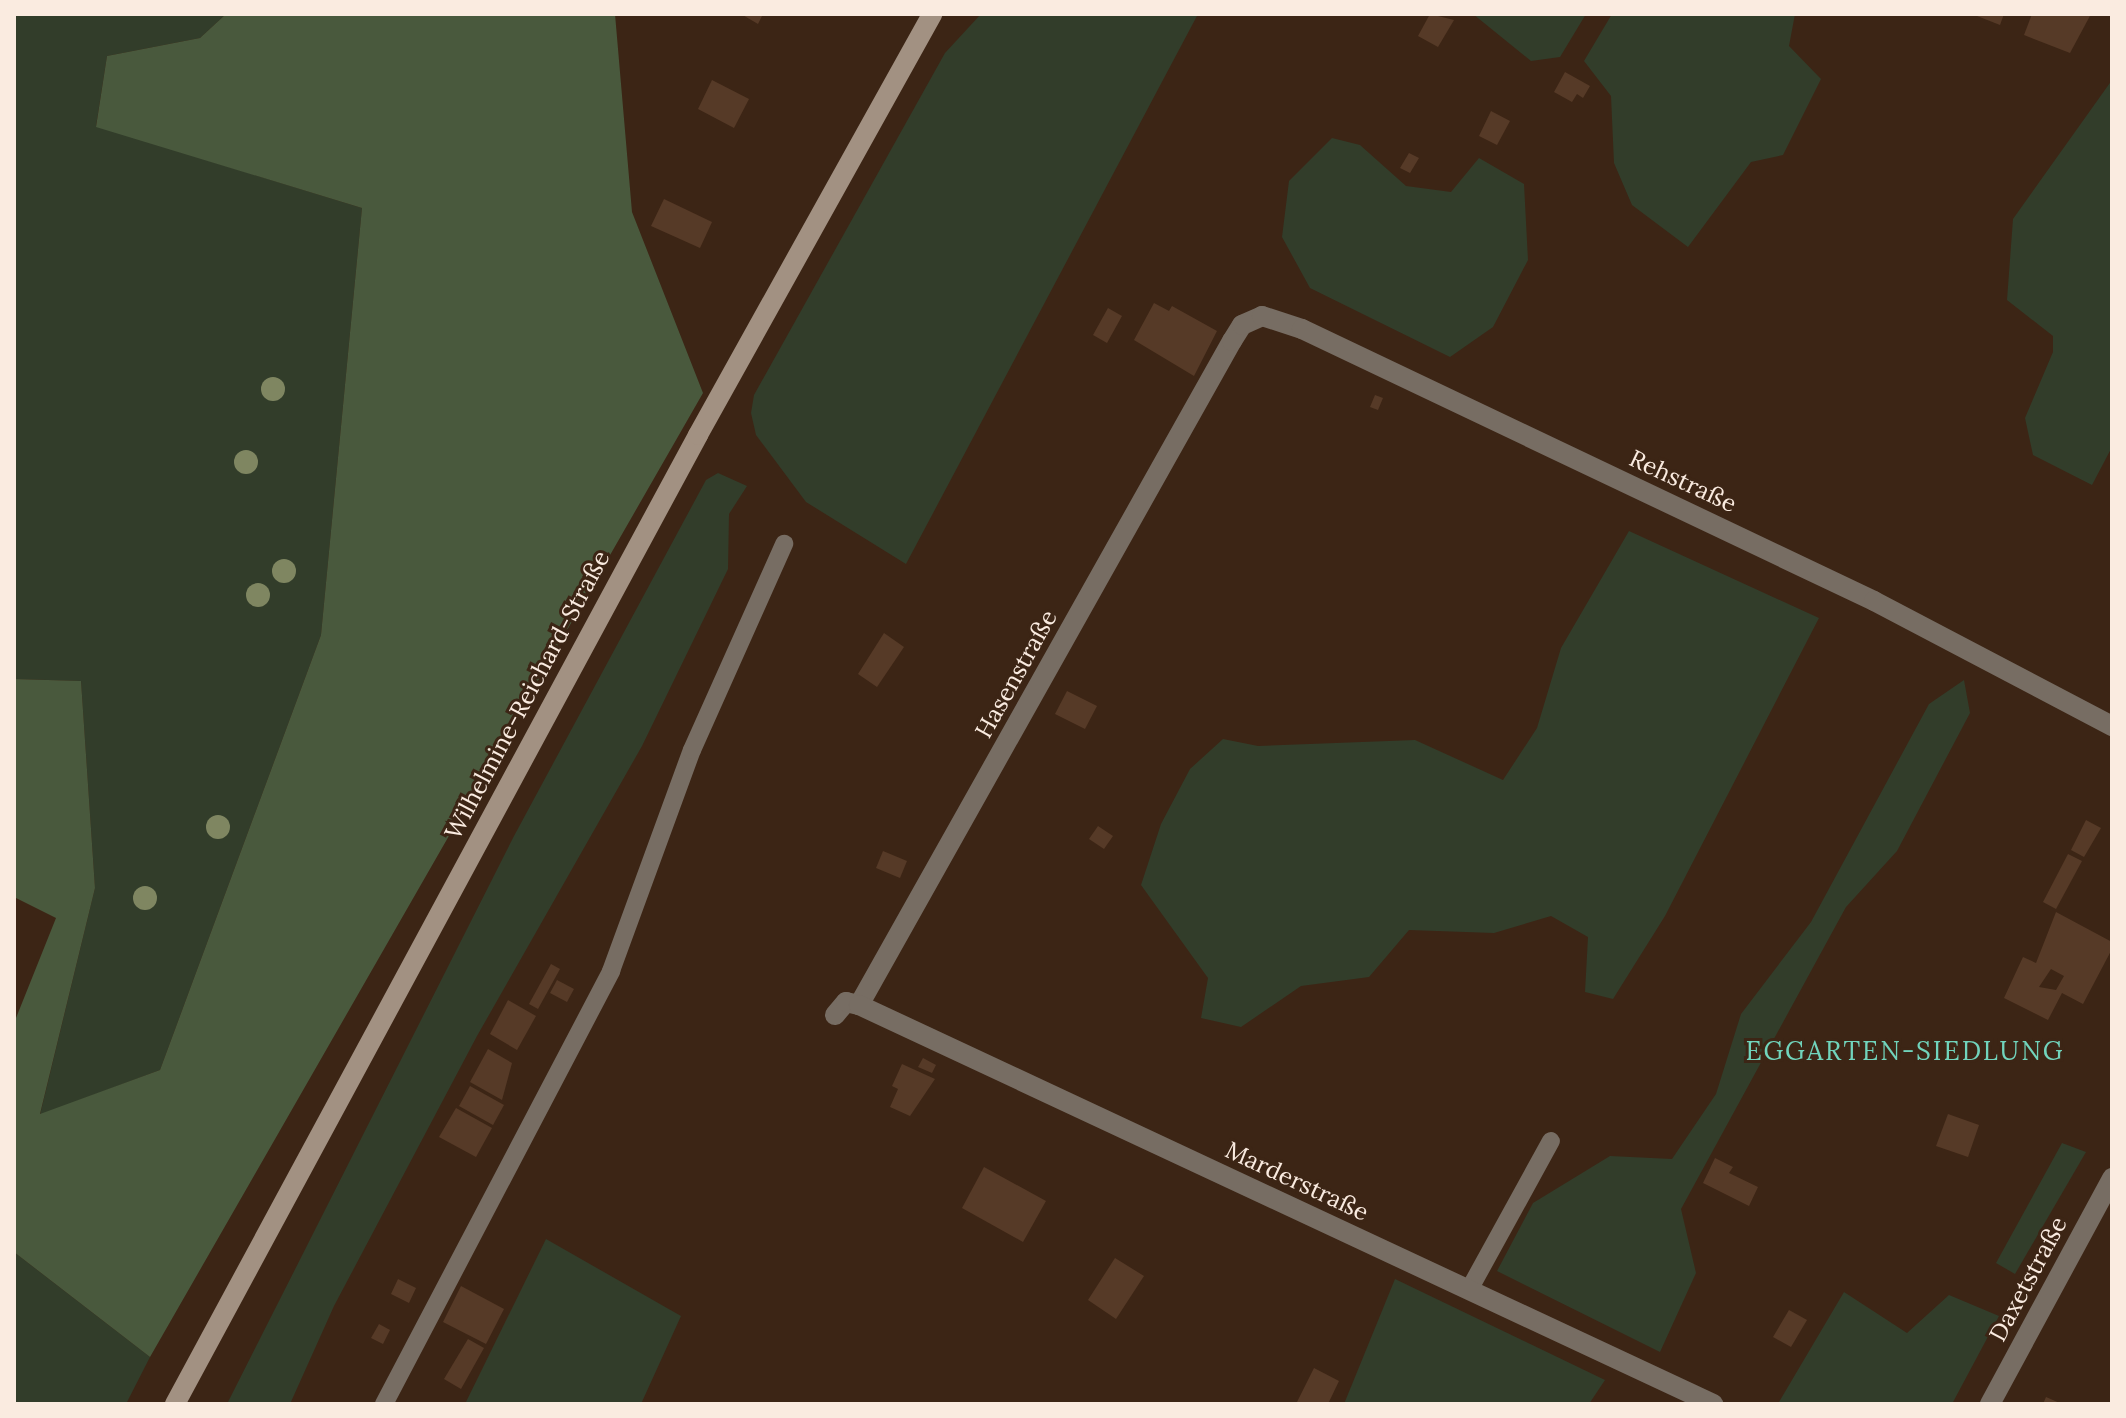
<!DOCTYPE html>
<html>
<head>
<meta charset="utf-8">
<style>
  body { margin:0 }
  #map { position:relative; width:2126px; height:1418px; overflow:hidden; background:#3c2515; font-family:Lora,serif }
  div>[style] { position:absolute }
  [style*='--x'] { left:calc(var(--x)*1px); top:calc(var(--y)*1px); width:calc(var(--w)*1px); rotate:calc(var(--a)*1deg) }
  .green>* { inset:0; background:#323d2a }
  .forest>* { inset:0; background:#49593d }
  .building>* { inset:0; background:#563a27 }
  .lane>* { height:18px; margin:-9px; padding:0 9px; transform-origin:9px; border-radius:9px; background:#776d63 }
  .street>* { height:20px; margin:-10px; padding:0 10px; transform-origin:10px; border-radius:10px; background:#776d63 }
  .secondary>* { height:20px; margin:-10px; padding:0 10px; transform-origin:10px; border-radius:10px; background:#a29182 }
  .trees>* { width:24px; height:24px; margin:-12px; border-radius:50%; background:#7f8661 }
  span { translate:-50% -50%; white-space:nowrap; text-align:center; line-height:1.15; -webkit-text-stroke:6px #3c2515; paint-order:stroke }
  .street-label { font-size:24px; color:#faebe0 }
  .neighbourhood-label { font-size:26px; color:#71d4bc; letter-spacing:2px }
  .frame { position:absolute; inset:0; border:16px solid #faebe0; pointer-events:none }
</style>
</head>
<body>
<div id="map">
  <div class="green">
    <i style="clip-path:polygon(14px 14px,226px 14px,200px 38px,107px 56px,96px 126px,362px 208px,321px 635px,160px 1070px,40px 1115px,95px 888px,81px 681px,14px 679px)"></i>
    <i style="clip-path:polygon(981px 14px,1198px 14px,906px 564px,806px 502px,756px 435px,751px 413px,754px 395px,945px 53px)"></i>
    <i style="clip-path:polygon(1473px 14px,1586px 14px,1560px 57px,1531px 61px)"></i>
    <i style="clip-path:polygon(1612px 14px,1795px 14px,1789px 46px,1821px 79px,1783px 155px,1751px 162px,1688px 247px,1632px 205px,1614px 163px,1611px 96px,1584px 61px)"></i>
    <i style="clip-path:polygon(2112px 80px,2112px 447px,2092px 485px,2033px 455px,2025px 418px,2053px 352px,2053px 336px,2007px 300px,2013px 219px)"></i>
    <i style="clip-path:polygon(1332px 138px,1360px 145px,1406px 186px,1451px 192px,1479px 158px,1524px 184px,1528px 260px,1493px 327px,1450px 357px,1310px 288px,1282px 237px,1289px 181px)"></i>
    <i style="clip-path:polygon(718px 473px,747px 486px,729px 514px,728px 569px,642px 746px,477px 1036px,334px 1306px,290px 1404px,227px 1404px,514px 836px,706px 480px)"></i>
    <i style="clip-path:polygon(1629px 531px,1819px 618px,1665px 916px,1613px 999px,1585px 992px,1588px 937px,1551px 916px,1494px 933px,1409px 930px,1369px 977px,1301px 986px,1241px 1027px,1201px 1018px,1208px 978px,1141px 885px,1161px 824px,1190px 769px,1223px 739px,1258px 746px,1415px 740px,1503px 780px,1537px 728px,1561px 648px)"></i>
    <i style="clip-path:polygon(1964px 680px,1970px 713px,1897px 851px,1846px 907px,1681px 1209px,1696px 1273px,1660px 1352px,1497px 1271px,1533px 1203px,1610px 1156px,1672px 1159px,1716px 1094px,1741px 1014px,1811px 922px,1929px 704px)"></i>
    <i style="clip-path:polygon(2062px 1143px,2086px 1152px,2015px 1274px,1996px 1263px)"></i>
    <i style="clip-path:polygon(546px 1239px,681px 1316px,641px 1404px,465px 1404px)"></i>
    <i style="clip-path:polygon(14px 1252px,150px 1357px,126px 1404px,14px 1404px)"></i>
    <i style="clip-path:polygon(1395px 1279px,1605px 1380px,1589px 1404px,1344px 1404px)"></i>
    <i style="clip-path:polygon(1844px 1292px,1907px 1333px,1949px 1295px,1999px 1316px,1952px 1404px,1779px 1402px)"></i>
  </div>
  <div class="forest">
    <i style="clip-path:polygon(226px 14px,615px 14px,632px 212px,703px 393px,150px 1357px,14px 1252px,14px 1023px,56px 918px,14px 897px,14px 679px,81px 681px,95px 888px,40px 1114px,160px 1070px,321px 635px,362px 208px,96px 127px,107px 56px,200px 38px)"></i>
  </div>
  <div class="building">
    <i style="clip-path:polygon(741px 14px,763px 14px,758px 24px)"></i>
    <i style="clip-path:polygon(1430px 14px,1454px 20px,1438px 47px,1418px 36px)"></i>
    <i style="clip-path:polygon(1972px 14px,2004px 14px,2000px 25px)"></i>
    <i style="clip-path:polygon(2032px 14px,2091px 14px,2070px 53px,2024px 35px)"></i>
    <i style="clip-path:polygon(1565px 72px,1590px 86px,1583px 98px,1577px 94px,1572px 102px,1554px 92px)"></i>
    <i style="clip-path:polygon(712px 80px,749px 99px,734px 128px,698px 109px)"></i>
    <i style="clip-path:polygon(1491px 111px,1510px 121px,1497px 145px,1479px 136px)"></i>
    <i style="clip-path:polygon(1409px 153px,1419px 158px,1410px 173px,1400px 168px)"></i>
    <i style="clip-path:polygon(664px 199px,712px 222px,700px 248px,651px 226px)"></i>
    <i style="clip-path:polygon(1154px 303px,1169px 311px,1172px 306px,1217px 331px,1194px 376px,1134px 340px)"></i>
    <i style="clip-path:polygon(1108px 308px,1122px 316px,1107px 343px,1093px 335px)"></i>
    <i style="clip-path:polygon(1375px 395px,1383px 398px,1378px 410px,1370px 407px)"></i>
    <i style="clip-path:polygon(884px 633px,904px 647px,877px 687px,858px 674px)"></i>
    <i style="clip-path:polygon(1067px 691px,1097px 706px,1085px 729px,1055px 714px)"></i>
    <i style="clip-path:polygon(2086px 820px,2101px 828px,2084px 857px,2071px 850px)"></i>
    <i style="clip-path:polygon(1098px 826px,1113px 836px,1104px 849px,1089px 839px)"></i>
    <i style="clip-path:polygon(883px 851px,907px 861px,900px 878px,876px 868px)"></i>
    <i style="clip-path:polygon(2068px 854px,2082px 861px,2056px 909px,2043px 902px)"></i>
    <i style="clip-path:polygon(evenodd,2056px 912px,2112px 942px,2112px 949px,2083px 1004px,2062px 993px,2048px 1020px,2004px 998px,2023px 957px,2036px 963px,2056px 912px,2051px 969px,2064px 976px,2056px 990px,2039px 987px,2051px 969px)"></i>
    <i style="clip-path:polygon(551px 964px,560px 969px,538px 1009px,529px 1004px)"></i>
    <i style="clip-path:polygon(557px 980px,574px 989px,567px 1002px,550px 993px)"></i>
    <i style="clip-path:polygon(508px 1000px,536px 1016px,517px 1050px,490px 1034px)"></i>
    <i style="clip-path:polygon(488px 1049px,512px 1063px,502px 1100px,470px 1082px)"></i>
    <i style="clip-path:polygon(923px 1058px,936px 1065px,932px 1073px,918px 1067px)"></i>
    <i style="clip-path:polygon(902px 1064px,935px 1079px,910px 1116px,890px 1107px,898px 1089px,892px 1086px)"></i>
    <i style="clip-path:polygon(470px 1086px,504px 1105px,493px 1125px,459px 1106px)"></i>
    <i style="clip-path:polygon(456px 1108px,492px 1128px,476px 1157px,439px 1137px)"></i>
    <i style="clip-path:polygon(1948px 1114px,1979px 1125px,1968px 1157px,1936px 1146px)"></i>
    <i style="clip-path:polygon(1715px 1158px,1733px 1167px,1729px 1173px,1758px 1187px,1749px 1206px,1703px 1183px)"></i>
    <i style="clip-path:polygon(984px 1167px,1046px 1201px,1023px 1242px,962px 1208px)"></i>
    <i style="clip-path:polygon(1115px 1258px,1144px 1276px,1116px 1319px,1088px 1300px)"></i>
    <i style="clip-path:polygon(398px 1279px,416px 1288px,409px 1303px,391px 1294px)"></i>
    <i style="clip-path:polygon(461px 1286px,504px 1309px,486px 1344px,443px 1322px)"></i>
    <i style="clip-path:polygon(1789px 1310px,1807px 1320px,1791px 1347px,1773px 1337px)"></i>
    <i style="clip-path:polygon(379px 1324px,390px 1330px,383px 1344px,371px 1338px)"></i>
    <i style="clip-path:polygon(468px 1339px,484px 1348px,461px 1389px,444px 1379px)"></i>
    <i style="clip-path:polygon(1314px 1368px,1339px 1381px,1328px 1404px,1296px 1404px)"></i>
    <i style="clip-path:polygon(2046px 1397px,2062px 1404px,2043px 1404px)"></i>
  </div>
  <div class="lane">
    <i style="--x:1469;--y:1290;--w:170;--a:-61.2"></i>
    <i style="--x:384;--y:1404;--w:489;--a:-62.3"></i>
    <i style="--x:611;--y:971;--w:235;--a:-69.9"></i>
    <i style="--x:692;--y:750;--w:226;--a:-65.9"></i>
  </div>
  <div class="street">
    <i style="--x:859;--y:1005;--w:762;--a:-60.68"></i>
    <i style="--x:1232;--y:341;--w:19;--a:-58"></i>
    <i style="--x:1242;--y:325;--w:22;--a:-24"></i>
    <i style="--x:1262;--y:316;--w:42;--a:18"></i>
    <i style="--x:1302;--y:329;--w:633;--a:25.43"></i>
    <i style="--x:1874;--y:601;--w:269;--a:27.7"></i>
    <i style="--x:835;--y:1015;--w:17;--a:-50"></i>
    <i style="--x:846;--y:1002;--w:13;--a:13"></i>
    <i style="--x:859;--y:1005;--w:943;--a:25.04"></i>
    <i style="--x:1990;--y:1404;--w:257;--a:-61.6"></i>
  </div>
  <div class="secondary">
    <i style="--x:175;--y:1404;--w:1101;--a:-61.64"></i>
    <i style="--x:698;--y:435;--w:482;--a:-60.9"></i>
  </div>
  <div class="trees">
    <i style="left:273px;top:389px"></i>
    <i style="left:246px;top:462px"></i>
    <i style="left:284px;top:571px"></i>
    <i style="left:258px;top:595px"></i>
    <i style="left:218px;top:827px"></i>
    <i style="left:145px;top:898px"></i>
  </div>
  <div class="street-label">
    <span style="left:1683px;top:481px;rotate:25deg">Rehstraße</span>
    <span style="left:1016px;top:674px;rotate:-61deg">Hasenstraße</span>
    <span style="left:527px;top:695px;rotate:-62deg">Wilhelmine-Reichard-Straße</span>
    <span style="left:1297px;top:1181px;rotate:25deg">Marderstraße</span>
    <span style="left:2028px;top:1279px;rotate:-62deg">Daxetstraße</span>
  </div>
  <div class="neighbourhood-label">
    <span style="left:1905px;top:1051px">EGGARTEN-SIEDLUNG</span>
  </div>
  <div class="frame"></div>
</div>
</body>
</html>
